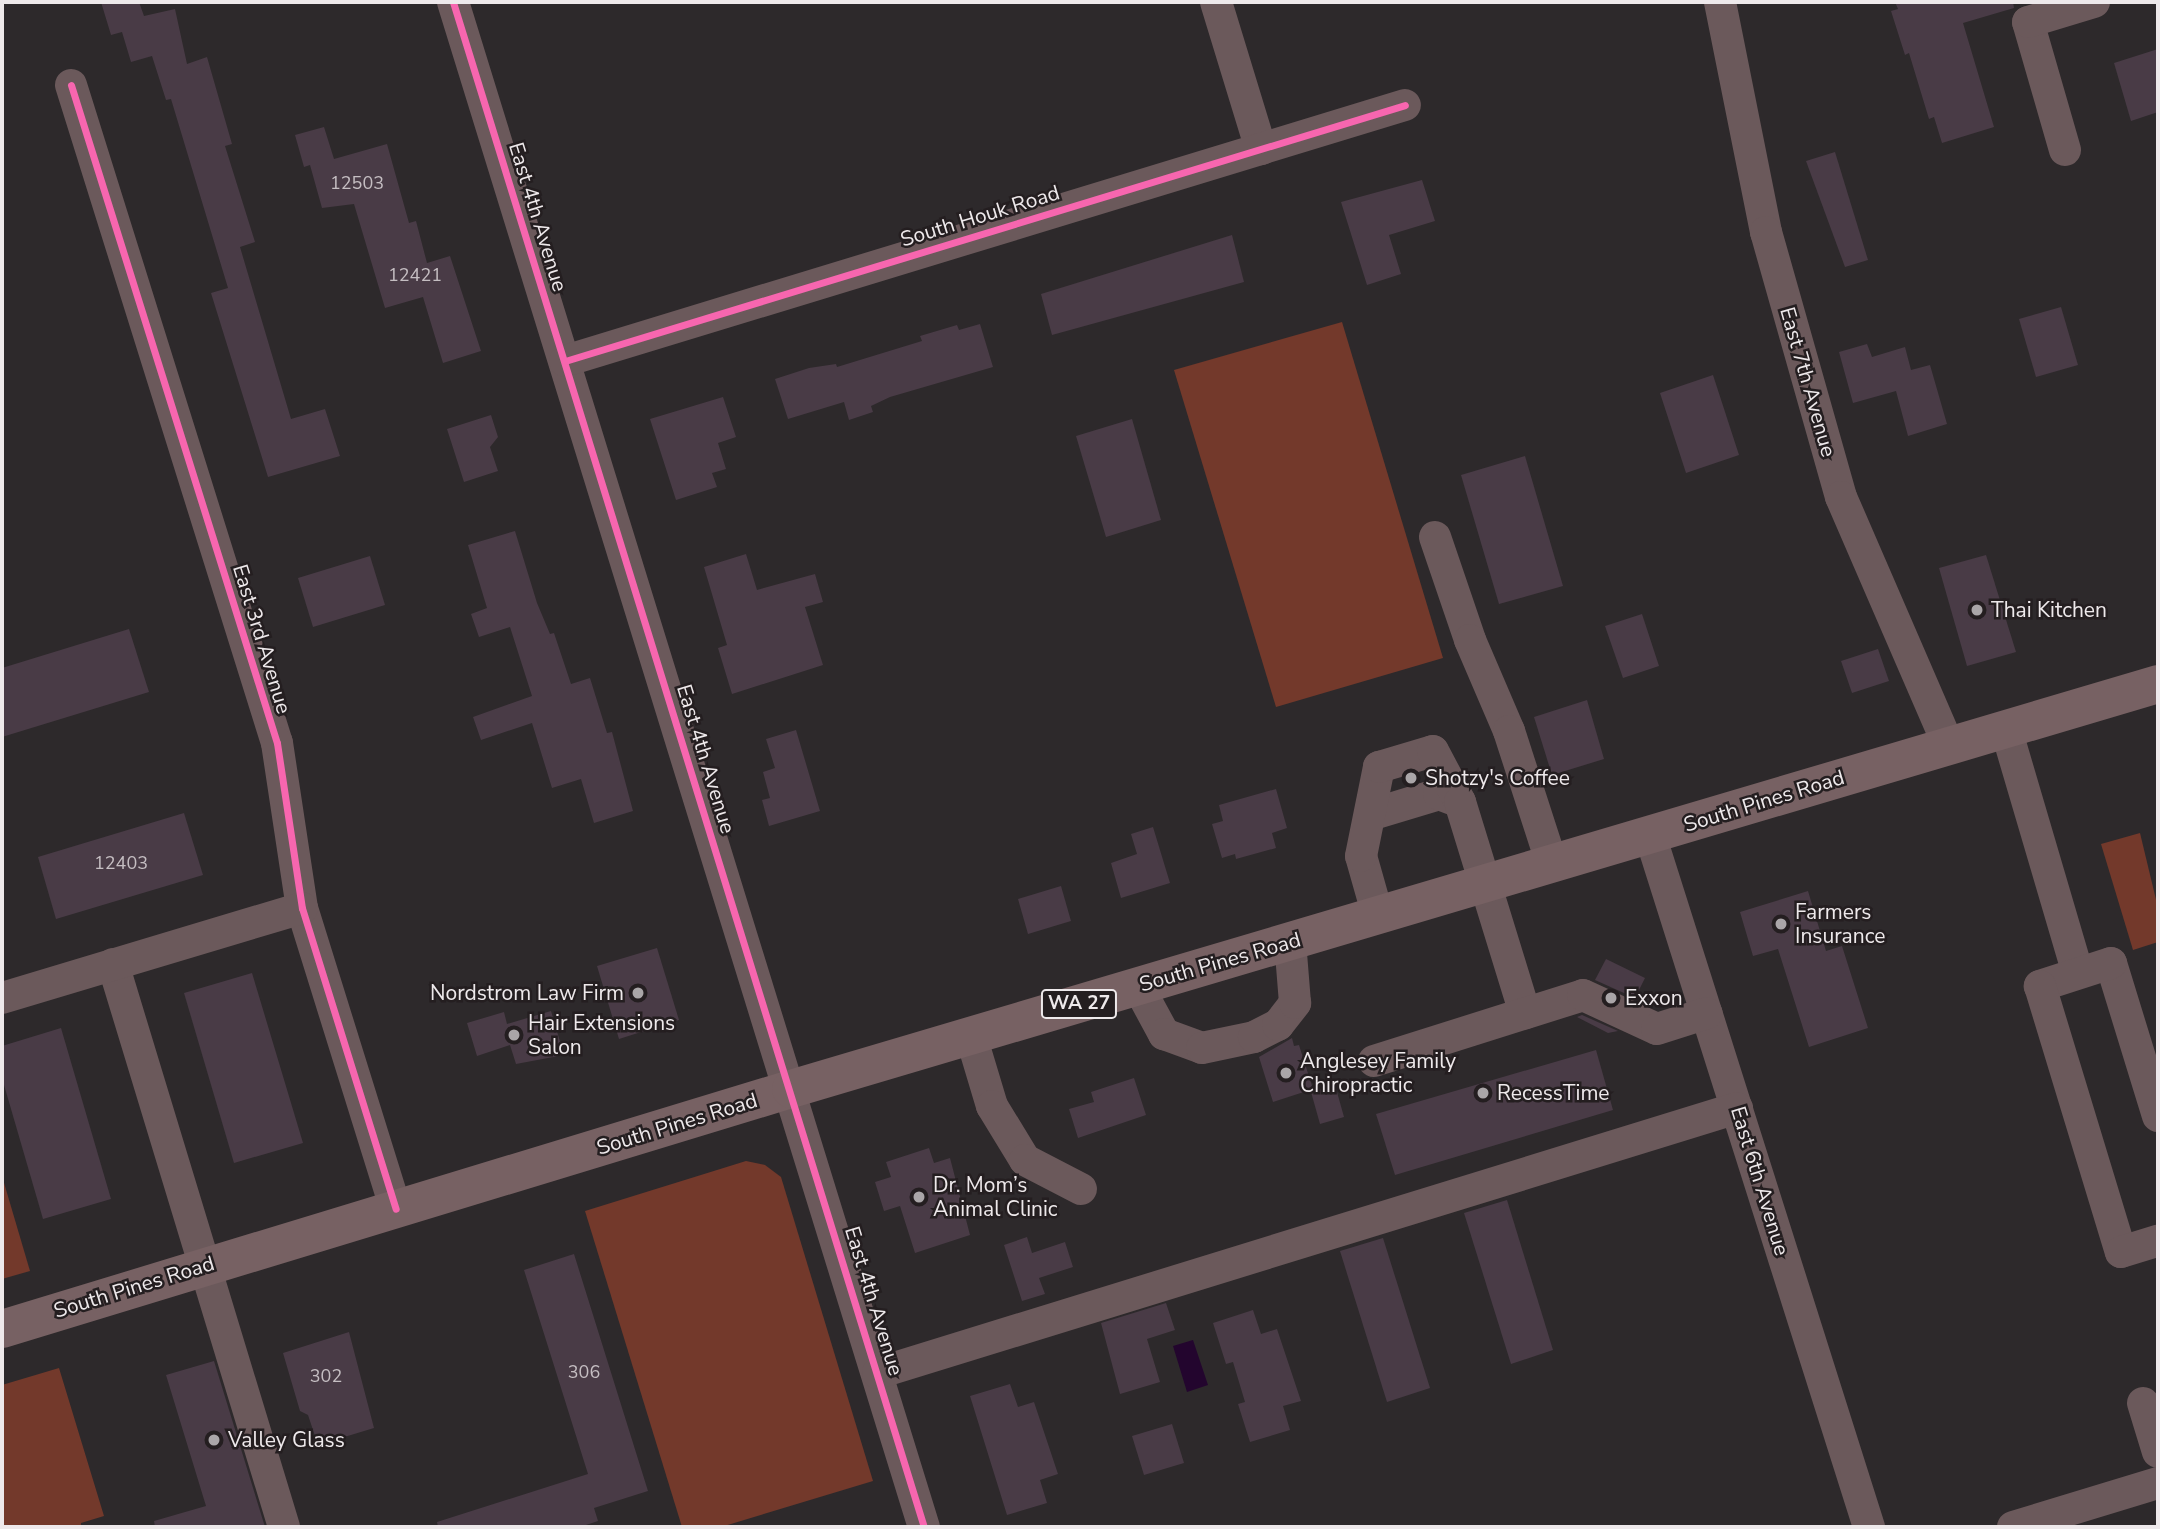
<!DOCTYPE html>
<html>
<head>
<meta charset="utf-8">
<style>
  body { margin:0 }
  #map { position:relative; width:2160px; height:1529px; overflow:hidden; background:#2d292b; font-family:"Nunito Sans",sans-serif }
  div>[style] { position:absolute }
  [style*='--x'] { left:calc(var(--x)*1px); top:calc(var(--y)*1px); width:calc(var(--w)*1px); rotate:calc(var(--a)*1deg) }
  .green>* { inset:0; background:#73392b }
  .water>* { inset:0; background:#23052e }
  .building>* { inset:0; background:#493b46 }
  .minor>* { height:32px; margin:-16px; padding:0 16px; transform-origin:16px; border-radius:16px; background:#6b595b }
  .major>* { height:38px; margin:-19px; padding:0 19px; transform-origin:19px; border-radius:19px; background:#776163 }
  .cycleway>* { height:7px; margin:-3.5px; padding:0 3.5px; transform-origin:3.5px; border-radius:3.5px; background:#f766af }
  .dots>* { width:19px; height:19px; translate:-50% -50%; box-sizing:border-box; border:4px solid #241e20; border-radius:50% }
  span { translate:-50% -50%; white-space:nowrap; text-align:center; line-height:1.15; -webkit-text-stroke:5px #241e20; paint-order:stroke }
  .number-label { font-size:18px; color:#c5bec2 }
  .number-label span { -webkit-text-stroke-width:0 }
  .shield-label span { padding:2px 5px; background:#241e20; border:2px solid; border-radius:5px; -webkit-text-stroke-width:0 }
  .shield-label { font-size:19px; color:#eee9eb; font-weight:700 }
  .street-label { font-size:21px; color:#eee9eb }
  .poi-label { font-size:21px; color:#eee9eb }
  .left { translate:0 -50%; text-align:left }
  .right { translate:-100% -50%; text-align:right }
  .frame { position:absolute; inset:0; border:4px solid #eee9eb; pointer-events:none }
</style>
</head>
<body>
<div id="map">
  <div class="green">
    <i style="clip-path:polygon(1342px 322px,1443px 658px,1276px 707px,1174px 370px)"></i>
    <i style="clip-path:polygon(2140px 833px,2158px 908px,2158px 942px,2133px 950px,2101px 844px)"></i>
    <i style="clip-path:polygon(746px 1161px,765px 1165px,781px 1177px,873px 1481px,721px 1527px,682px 1527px,585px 1211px)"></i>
    <i style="clip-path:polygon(2px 1176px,30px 1271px,2px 1279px)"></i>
    <i style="clip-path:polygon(59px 1368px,104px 1516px,81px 1523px,81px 1527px,2px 1527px,2px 1385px)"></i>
  </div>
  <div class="water">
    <i style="clip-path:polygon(1193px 1340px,1208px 1385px,1187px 1392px,1173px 1346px)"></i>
  </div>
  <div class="building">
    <i style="clip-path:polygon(101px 2px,139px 2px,144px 16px,175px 9px,187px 64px,207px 57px,232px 144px,225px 146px,255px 242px,240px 247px,291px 419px,325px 409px,340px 456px,268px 477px,211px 293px,228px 288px,171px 99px,166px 100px,152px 56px,131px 62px,122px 32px,111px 35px)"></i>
    <i style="clip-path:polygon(1895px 2px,2013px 2px,2014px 8px,1963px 23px,1994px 127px,1942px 143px,1934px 117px,1929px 119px,1909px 53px,1905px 55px,1891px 11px,1898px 9px)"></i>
    <i style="clip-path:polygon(2158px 49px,2158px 112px,2131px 121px,2114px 63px)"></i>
    <i style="clip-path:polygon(324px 127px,334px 159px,387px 144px,409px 223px,416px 221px,427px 263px,450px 256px,481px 351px,443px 363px,423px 297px,385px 308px,354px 204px,322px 208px,310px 165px,304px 167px,295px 135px)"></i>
    <i style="clip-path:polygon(1835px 152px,1868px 260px,1845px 267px,1806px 161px)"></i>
    <i style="clip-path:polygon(1422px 180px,1435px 221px,1389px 235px,1401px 274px,1367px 285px,1341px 202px)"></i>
    <i style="clip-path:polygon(1232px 235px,1244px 282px,1052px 335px,1041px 294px)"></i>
    <i style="clip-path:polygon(2061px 307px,2078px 365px,2036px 377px,2019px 319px)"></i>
    <i style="clip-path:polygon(980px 324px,993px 367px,890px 397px,871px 406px,873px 412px,849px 420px,844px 402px,788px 419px,775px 379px,809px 368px,836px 364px,837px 367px,922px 341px,920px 336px,957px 325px,959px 330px)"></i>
    <i style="clip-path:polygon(1867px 344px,1872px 357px,1905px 347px,1911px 370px,1930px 365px,1947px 424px,1908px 436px,1896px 391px,1853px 403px,1839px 352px)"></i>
    <i style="clip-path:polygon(1713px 375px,1739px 455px,1686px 473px,1660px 393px)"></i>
    <i style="clip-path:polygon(723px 397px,736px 437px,718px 443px,726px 469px,712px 473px,717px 487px,676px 500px,650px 419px)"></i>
    <i style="clip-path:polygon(491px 415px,498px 437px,490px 447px,498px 471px,464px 482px,447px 429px)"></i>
    <i style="clip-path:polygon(1132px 419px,1161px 520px,1106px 537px,1076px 436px)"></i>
    <i style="clip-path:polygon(1525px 456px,1563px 586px,1499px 604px,1461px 475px)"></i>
    <i style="clip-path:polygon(515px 531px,537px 603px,550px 634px,554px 633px,571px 684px,590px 678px,607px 733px,612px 732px,633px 811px,594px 823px,581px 779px,552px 788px,532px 723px,481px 740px,473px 717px,532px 696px,510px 627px,479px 637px,471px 614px,487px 608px,468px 545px)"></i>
    <i style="clip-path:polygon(746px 554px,757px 590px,815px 574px,823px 602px,805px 607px,823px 665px,732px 694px,718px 648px,727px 645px,704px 567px)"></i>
    <i style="clip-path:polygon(1986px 555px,2016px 652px,1967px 666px,1939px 568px)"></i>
    <i style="clip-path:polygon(370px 556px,385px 605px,313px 627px,298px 578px)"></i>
    <i style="clip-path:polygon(1642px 614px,1659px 666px,1623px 678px,1605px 626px)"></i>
    <i style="clip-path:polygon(129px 629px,149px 692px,2px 737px,2px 668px)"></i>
    <i style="clip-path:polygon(1878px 649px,1889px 681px,1852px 693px,1841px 661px)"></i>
    <i style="clip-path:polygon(1587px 700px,1604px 759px,1552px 775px,1534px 717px)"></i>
    <i style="clip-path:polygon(796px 730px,820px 811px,769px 826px,762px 800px,770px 798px,763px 772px,775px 768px,766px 739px)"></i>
    <i style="clip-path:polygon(1276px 789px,1287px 828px,1272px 833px,1276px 848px,1236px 859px,1235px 854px,1222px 858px,1212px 824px,1223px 821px,1219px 805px)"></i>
    <i style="clip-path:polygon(184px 813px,203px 875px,56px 919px,38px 857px)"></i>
    <i style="clip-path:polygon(1153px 827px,1170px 883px,1121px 898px,1111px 863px,1137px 854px,1131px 834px)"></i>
    <i style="clip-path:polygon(1061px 886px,1071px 921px,1028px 934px,1018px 899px)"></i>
    <i style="clip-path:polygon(1808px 891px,1826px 951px,1842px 946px,1868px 1028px,1809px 1047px,1778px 949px,1753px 956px,1740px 912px)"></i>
    <i style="clip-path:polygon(657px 948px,679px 1020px,619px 1039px,597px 966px)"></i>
    <i style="clip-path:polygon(1606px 959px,1645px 978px,1635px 998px,1595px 980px)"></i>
    <i style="clip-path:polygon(252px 973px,303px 1143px,234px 1163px,184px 993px)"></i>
    <i style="clip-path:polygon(551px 1011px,564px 1055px,516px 1064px,510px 1045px,477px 1056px,467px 1023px,504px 1012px,507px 1024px)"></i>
    <i style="clip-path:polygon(1582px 1015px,1618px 1031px,1608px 1033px,1577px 1017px)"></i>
    <i style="clip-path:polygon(61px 1028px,111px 1199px,43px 1219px,2px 1078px,2px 1046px)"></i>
    <i style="clip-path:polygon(1292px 1038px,1294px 1046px,1299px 1045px,1313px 1089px,1273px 1102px,1259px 1057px)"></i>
    <i style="clip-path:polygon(1596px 1050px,1613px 1110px,1395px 1175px,1376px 1114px)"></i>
    <i style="clip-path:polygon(1134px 1078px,1146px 1115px,1078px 1138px,1069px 1109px,1094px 1102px,1091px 1092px)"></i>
    <i style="clip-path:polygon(1335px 1085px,1344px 1117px,1320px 1124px,1311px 1092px)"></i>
    <i style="clip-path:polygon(929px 1148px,934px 1163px,950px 1158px,970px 1235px,915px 1253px,900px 1206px,884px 1211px,875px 1182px,891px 1177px,886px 1162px)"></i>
    <i style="clip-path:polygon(1507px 1200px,1553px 1350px,1511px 1364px,1464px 1213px)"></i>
    <i style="clip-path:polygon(1027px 1237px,1032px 1253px,1065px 1242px,1073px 1267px,1039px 1278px,1045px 1294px,1022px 1301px,1004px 1245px)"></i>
    <i style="clip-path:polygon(1383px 1238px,1430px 1388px,1387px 1402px,1340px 1251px)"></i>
    <i style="clip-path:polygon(574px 1254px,648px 1491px,594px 1508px,598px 1521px,580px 1527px,438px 1527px,437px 1522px,588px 1474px,524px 1270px)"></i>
    <i style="clip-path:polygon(1166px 1303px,1175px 1330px,1147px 1339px,1160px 1382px,1120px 1394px,1101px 1323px)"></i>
    <i style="clip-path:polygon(1253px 1310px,1261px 1334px,1277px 1329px,1301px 1401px,1283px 1406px,1290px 1430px,1250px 1442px,1238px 1404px,1245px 1402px,1233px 1362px,1226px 1364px,1213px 1323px)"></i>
    <i style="clip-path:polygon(349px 1332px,374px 1428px,318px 1445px,308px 1415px,300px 1411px,283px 1353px)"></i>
    <i style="clip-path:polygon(214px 1361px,265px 1527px,155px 1527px,154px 1521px,206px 1506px,166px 1375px)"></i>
    <i style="clip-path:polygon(1010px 1384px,1018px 1407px,1034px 1402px,1058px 1474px,1040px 1480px,1047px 1503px,1007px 1515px,970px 1396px)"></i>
    <i style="clip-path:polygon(1172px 1424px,1184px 1463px,1144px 1475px,1132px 1436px)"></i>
  </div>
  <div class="minor">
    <i style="--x:453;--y:2;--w:1596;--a:72.84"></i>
    <i style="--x:1216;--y:2;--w:154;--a:73"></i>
    <i style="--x:1720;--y:2;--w:235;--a:78.7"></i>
    <i style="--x:1766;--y:232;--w:275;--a:74.2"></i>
    <i style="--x:1841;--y:497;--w:271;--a:66.6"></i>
    <i style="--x:71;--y:85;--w:689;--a:72.62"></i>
    <i style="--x:277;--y:743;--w:167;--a:81.4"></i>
    <i style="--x:302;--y:908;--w:315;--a:72.7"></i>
    <i style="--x:2065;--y:150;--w:133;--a:-106.1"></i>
    <i style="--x:2028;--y:22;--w:69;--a:-16.9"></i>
    <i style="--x:565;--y:361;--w:878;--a:-16.95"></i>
    <i style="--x:1435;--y:537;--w:109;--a:71.2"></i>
    <i style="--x:1470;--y:640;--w:99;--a:66.8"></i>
    <i style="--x:1509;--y:731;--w:140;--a:72.1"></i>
    <i style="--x:2006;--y:729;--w:254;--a:73.6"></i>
    <i style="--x:1370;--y:815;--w:72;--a:-16.9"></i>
    <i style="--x:1439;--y:794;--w:22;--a:21"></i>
    <i style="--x:1650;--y:835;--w:726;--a:72.44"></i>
    <i style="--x:1378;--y:916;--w:62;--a:-105.8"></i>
    <i style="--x:1361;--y:856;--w:91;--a:-78.6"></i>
    <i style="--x:1379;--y:767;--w:56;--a:-16.5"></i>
    <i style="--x:1433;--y:751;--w:58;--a:62.1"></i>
    <i style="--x:1460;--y:802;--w:221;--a:72.9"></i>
    <i style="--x:113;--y:964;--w:588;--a:73.1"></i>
    <i style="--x:1138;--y:986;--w:55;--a:61.6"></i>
    <i style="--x:1164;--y:1034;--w:40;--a:20.2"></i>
    <i style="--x:1202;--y:1048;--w:53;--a:-11.9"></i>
    <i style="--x:1254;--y:1037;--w:27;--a:-27"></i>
    <i style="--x:1278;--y:1025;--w:28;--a:-52"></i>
    <i style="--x:1295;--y:1003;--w:62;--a:-94.6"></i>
    <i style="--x:2;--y:998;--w:313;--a:-16.7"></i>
    <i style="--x:971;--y:1036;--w:73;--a:73.3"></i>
    <i style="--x:992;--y:1106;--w:63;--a:58.6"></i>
    <i style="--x:1025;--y:1160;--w:63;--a:27.4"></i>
    <i style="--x:1374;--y:1061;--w:219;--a:-17.5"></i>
    <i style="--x:1583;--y:995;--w:81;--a:24.7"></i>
    <i style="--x:1657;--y:1029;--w:52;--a:-17.7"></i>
    <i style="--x:2158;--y:1116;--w:160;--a:-107.1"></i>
    <i style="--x:2111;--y:963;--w:75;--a:162.1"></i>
    <i style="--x:2040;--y:986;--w:278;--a:73.1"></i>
    <i style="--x:2121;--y:1252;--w:39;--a:-17"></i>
    <i style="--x:878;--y:1373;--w:899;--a:-17.14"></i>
    <i style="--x:2143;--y:1403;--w:51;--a:73"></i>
    <i style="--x:2013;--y:1527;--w:152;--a:-16.9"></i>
  </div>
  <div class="major">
    <i style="--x:2;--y:1329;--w:825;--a:-16.92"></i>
    <i style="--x:791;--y:1089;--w:1426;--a:-16.5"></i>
  </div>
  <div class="cycleway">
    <i style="--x:453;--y:2;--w:1596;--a:72.84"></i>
    <i style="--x:71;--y:85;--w:689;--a:72.62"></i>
    <i style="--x:277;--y:743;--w:167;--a:81.4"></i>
    <i style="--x:302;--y:908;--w:315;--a:72.7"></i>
    <i style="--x:565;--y:361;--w:878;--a:-16.95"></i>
  </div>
  <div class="dots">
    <i style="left:1977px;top:610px;background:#aaa6a8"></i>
    <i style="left:1411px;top:778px;background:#aaa6a8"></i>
    <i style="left:1781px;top:924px;background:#aaa6a8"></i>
    <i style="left:638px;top:993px;background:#aaa6a8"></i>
    <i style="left:1611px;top:998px;background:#aaa6a8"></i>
    <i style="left:514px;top:1035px;background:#aaa6a8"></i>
    <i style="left:1286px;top:1073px;background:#aaa6a8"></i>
    <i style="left:1483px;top:1093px;background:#aaa6a8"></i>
    <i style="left:919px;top:1197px;background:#aaa6a8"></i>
    <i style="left:214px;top:1440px;background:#aaa6a8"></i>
  </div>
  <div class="number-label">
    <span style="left:357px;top:183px">12503</span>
    <span style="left:415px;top:275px">12421</span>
    <span style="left:121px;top:863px">12403</span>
    <span style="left:584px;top:1372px">306</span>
    <span style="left:326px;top:1376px">302</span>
  </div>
  <div class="shield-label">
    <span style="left:1079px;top:1004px">WA 27</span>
  </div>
  <div class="street-label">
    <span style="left:980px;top:216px;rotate:-17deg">South Houk Road</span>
    <span style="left:538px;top:217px;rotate:73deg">East 4th Avenue</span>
    <span style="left:1808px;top:382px;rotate:74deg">East 7th Avenue</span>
    <span style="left:262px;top:639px;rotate:73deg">East 3rd Avenue</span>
    <span style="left:706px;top:759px;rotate:73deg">East 4th Avenue</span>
    <span style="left:1764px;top:801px;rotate:-17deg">South Pines Road</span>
    <span style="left:1220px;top:962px;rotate:-16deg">South Pines Road</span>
    <span style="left:677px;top:1124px;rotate:-17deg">South Pines Road</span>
    <span style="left:1760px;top:1181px;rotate:73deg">East 6th Avenue</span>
    <span style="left:134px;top:1287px;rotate:-17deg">South Pines Road</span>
    <span style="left:874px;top:1301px;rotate:73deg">East 4th Avenue</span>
  </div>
  <div class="poi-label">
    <span class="left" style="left:1991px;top:610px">Thai Kitchen</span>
    <span class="left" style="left:1425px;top:778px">Shotzy's Coffee</span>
    <span class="left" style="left:1795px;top:924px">Farmers<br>Insurance</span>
    <span class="right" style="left:624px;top:993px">Nordstrom Law Firm</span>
    <span class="left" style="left:1625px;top:998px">Exxon</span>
    <span class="left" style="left:528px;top:1035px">Hair Extensions<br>Salon</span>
    <span class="left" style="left:1300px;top:1073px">Anglesey Family<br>Chiropractic</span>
    <span class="left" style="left:1497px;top:1093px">RecessTime</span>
    <span class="left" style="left:933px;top:1197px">Dr. Mom’s<br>Animal Clinic</span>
    <span class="left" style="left:228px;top:1440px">Valley Glass</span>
  </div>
  <div class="frame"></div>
</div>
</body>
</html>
